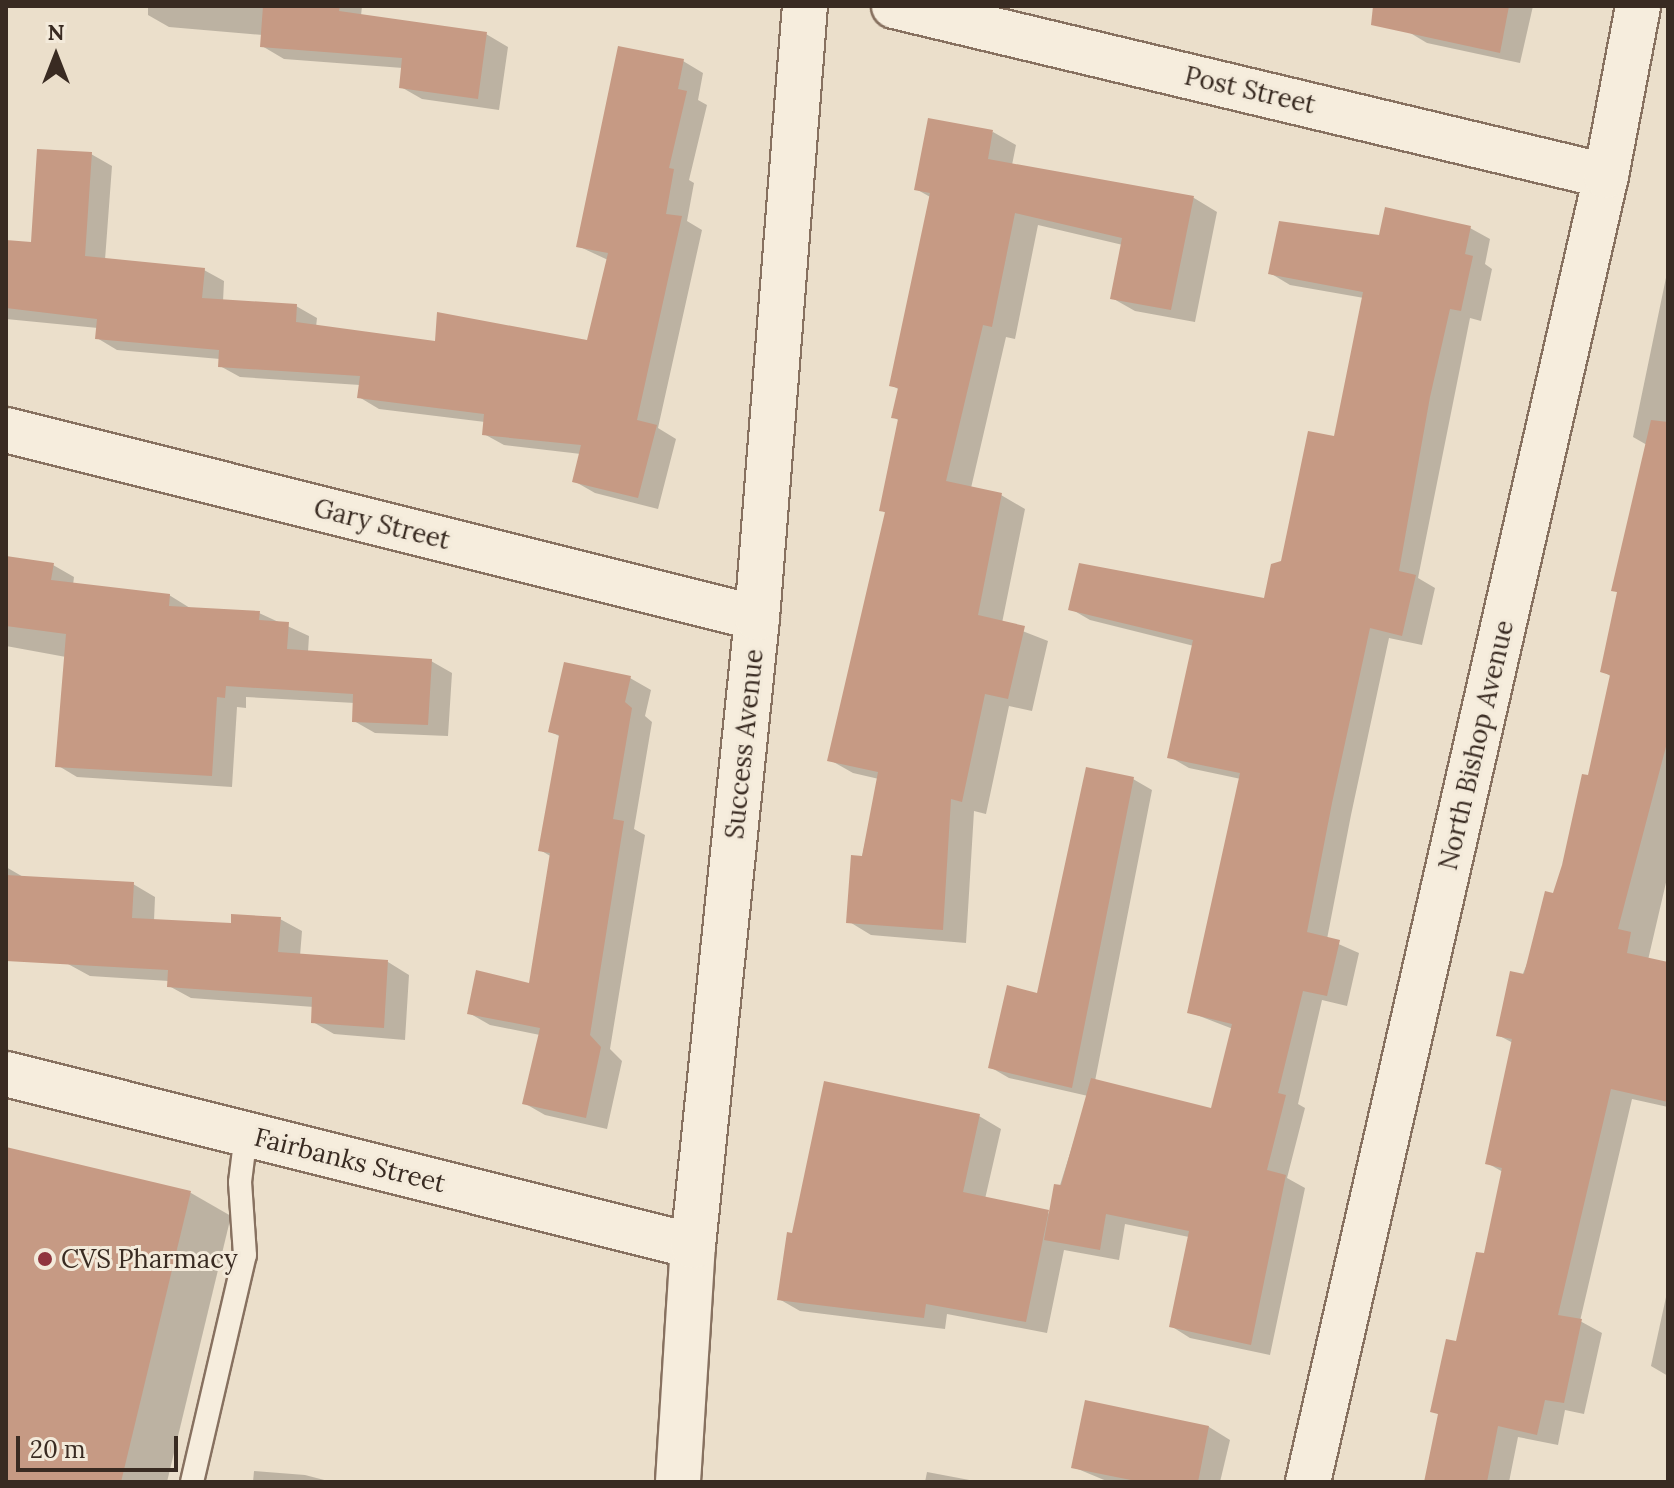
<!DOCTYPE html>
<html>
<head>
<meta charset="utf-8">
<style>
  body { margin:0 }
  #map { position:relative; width:1674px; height:1488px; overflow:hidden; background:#ebdfcb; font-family:Lora,serif }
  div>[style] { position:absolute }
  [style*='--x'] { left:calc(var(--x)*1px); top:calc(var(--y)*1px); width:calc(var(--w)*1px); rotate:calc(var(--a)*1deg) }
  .shadow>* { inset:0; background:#0003 }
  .building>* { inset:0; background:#c69a84 }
  .roads { filter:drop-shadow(2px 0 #877160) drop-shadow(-2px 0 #877160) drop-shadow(0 2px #877160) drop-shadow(0 -2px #877160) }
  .lane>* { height:22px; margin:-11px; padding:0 11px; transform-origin:11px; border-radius:11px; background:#f6eddd }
  .street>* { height:44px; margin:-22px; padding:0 22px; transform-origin:22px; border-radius:22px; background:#f6eddd }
  .secondary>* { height:44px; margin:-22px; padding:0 22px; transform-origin:22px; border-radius:22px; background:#f6eddd }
  .dots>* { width:22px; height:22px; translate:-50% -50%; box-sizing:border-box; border:4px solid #f3eada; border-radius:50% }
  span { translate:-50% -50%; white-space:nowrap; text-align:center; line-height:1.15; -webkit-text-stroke:6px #f3eada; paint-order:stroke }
  .street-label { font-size:26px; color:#392b22 }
  .poi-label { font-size:26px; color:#392b22 }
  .left { translate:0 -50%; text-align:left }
  .frame { position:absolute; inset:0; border:8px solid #392b22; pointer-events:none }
  .north { position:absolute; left:16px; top:16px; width:80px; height:80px; -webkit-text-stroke:6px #f3eada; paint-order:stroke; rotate:0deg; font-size:22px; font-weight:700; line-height:32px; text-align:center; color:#392b22 }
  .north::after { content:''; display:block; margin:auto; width:28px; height:36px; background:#392b22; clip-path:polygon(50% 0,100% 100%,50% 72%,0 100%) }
  .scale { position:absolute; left:16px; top:1436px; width:162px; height:36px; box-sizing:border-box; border:4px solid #392b22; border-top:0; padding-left:10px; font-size:24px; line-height:28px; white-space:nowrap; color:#392b22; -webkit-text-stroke:6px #f3eada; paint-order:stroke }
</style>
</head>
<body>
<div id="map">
  <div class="shadow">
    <i style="clip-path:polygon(148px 6px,362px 6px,361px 16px,486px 34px,508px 47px,499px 110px,422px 99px,401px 87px,403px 68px,284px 59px,262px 46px,263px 35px,169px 27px,148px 15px)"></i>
    <i style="clip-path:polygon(1409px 6px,1533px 6px,1520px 63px,1427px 43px,1407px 31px)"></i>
    <i style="clip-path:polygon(683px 61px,703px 73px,698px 100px,707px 105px,689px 180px,694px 183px,687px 221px,702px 230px,658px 428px,676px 439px,658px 509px,595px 493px,574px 481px,581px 454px,504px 445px,484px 434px,485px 422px,379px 409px,359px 397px,360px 385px,240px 377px,220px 366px,220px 359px,117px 350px,97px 338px,98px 328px,6px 319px,6px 242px,33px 245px,91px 154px,112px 166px,105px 260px,204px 270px,224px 281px,223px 302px,296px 306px,317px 318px,316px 327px,437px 343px,589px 342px,608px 260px,578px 246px)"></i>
    <i style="clip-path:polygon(993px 132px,1016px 145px,1012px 165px,1194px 198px,1217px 212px,1195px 322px,1135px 311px,1112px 298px,1123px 245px,1038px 225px,1015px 339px,1006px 337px,971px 488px,1001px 495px,1025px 509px,1002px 623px,1048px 641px,1032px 711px,1009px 706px,986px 814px,974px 811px,966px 943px,871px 935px,848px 921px,879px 779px,853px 773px,830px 760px,886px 513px,881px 510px,900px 421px,893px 417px,900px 390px,891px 385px,932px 198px,916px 189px)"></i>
    <i style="clip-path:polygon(1470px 228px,1490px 239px,1485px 264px,1492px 269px,1481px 321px,1470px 318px,1418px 578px,1435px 588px,1422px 645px,1389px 638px,1351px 815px,1327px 939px,1359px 953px,1347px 1006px,1322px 1000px,1298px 1104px,1305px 1108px,1287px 1178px,1305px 1188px,1270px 1355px,1190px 1338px,1171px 1326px,1189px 1237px,1125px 1224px,1119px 1260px,1064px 1250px,1047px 1333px,947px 1314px,945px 1329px,800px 1311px,779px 1299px,793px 1235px,979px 1116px,1001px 1129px,985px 1199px,1051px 1214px,1088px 1096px,1009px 1078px,990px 1067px,1039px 995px,1133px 779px,1152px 790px,1095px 1081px,1212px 1111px,1233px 1029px,1189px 1012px,1241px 779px,1189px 768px,1170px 757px,1194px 646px,1090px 620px,1071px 609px,1265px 600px,1335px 438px,1364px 298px,1290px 285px,1270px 273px,1381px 237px)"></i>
    <i style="clip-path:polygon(1668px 268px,1668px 874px,1648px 960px,1668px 964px,1668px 1107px,1632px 1099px,1580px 1321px,1602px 1333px,1584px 1414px,1565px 1410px,1558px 1445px,1518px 1437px,1509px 1482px,1426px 1482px,1440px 1415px,1433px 1411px,1486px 1256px,1503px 1172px,1487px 1163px,1513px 1043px,1498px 1035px,1555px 895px,1590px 777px,1612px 677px,1602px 671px,1619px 593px,1613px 590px,1647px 445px,1633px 437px)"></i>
    <i style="clip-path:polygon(6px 565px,53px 565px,74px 577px,73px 585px,169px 595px,190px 608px,259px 613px,309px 636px,308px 652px,431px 661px,452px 673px,448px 736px,375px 733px,354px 721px,355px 703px,246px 697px,246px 708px,237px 707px,232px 787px,77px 777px,57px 765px,66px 657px,6px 646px)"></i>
    <i style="clip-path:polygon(630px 678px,651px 690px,645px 716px,652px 722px,634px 829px,645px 835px,610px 1049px,622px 1061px,607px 1129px,545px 1115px,524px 1103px,540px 1035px,490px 1025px,469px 1013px,531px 985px,552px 857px,540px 850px,561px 737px,551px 732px)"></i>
    <i style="clip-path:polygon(6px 867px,25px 878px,133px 884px,155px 897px,154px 921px,233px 926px,280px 919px,302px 931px,300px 956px,388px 962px,409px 975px,405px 1040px,334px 1034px,313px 1022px,314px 1007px,191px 998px,169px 986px,169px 981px,90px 976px,68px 964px,6px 945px)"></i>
    <i style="clip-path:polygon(6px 1149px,191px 1193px,231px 1216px,167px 1482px,6px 1482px)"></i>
    <i style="clip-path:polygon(1668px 1288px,1668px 1376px,1651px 1366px)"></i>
    <i style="clip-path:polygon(1209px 1427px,1230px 1440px,1220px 1482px,1109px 1482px,1073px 1467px)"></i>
    <i style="clip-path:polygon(254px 1471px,305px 1475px,332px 1482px,253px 1482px)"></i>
    <i style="clip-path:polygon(927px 1472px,980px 1482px,925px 1482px)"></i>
  </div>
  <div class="building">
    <i style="clip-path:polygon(263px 6px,340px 6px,339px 11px,487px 32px,478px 99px,399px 88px,402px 58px,260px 47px)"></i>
    <i style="clip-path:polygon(1373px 6px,1509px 6px,1500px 53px,1371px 25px)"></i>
    <i style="clip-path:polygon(618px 46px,684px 59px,678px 89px,687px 91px,669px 168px,674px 169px,666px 214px,682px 216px,637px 420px,657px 425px,638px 498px,572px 482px,581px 445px,482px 435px,484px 414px,357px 398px,360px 376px,218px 367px,219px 350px,95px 339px,97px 319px,6px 308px,6px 240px,31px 242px,37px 149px,92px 152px,85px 256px,205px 268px,202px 298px,297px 304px,296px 322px,435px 341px,437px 312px,587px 340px,608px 253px,576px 247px)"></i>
    <i style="clip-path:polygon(928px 118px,993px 130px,988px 159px,1194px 196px,1171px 310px,1110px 299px,1122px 238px,1015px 213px,992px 327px,983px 325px,946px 481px,1002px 493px,978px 615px,1025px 626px,1008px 699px,985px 694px,962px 802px,951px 799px,943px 930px,846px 923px,851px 855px,862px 856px,878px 772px,827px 761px,885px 512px,879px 511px,898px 419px,891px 418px,898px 388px,889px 386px,930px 193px,914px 190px)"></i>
    <i style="clip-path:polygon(1385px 207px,1471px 226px,1465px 254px,1473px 256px,1461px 311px,1450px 309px,1430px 397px,1399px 571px,1416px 575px,1402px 636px,1370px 628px,1332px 803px,1307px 932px,1340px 940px,1327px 996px,1303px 991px,1278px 1093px,1286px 1095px,1267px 1170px,1286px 1175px,1251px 1345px,1169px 1327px,1189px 1231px,1106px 1214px,1100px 1250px,1044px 1240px,1054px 1184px,1061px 1185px,1091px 1078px,1211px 1108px,1232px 1024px,1187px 1013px,1240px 773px,1167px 758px,1193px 640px,1068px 610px,1079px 563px,1264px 598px,1271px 564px,1281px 561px,1308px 431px,1334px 436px,1363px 292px,1268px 274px,1279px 221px,1379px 235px)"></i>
    <i style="clip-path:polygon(1651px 420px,1668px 422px,1668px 739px,1618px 929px,1631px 932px,1627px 953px,1668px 962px,1668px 1102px,1611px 1089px,1558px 1315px,1582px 1319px,1564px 1403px,1545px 1400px,1537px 1435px,1498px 1426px,1487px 1482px,1424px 1482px,1438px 1414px,1430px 1412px,1446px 1339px,1456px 1341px,1476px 1252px,1484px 1253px,1502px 1168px,1485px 1164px,1512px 1039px,1496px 1036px,1510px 971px,1524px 974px,1545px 891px,1553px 893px,1562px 865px,1582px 774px,1588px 775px,1610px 675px,1600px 672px,1617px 592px,1611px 591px)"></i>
    <i style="clip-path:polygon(6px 556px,54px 563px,51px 580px,170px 594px,169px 606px,260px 611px,259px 620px,289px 622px,287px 649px,432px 659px,428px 725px,352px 722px,353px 694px,226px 686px,225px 698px,217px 697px,212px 776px,55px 767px,66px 634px,6px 626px)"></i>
    <i style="clip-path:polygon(564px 662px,631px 676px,625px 702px,632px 708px,613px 819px,624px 821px,590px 1035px,601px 1047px,586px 1118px,522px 1104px,540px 1028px,467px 1014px,476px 970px,529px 983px,550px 853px,538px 851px,559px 735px,548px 732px)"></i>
    <i style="clip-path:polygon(1086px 767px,1134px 777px,1072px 1088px,988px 1068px,1007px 985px,1037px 993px)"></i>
    <i style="clip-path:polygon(6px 875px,134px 882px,132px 918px,231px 923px,231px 914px,281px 917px,278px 952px,388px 960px,384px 1028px,311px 1023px,312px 997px,167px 987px,168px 970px,6px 961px)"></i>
    <i style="clip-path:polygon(824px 1081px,980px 1114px,963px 1192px,1049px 1210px,1026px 1322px,926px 1304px,924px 1318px,777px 1300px,787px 1232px,792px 1233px)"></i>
    <i style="clip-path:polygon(6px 1147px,191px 1191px,121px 1482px,6px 1482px)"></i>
    <i style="clip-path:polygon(1085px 1400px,1209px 1426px,1198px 1482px,1141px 1482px,1071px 1468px)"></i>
  </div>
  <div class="roads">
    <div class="lane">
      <i style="--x:192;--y:1482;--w:233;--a:-76.9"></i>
      <i style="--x:245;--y:1255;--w:73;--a:-93.9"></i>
      <i style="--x:240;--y:1182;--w:48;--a:-82.9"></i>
    </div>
    <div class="street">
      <i style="--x:894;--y:6;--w:732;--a:13.43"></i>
      <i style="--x:6;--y:430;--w:774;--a:14.05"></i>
      <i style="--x:6;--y:1074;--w:708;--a:14.06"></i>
      <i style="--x:1308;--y:1482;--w:1340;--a:-77.15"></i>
      <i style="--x:1606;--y:176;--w:173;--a:-79.3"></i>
    </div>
    <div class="secondary">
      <i style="--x:678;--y:1482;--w:236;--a:-86.4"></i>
      <i style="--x:693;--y:1246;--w:631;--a:-84.18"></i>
      <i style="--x:757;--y:618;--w:614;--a:-85.52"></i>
    </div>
  </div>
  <div class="dots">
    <i style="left:45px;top:1259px;background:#90353e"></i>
  </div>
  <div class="street-label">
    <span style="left:1250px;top:90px;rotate:13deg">Post Street</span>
    <span style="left:382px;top:524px;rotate:14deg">Gary Street</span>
    <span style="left:744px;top:744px;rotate:-84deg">Success Avenue</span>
    <span style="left:1476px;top:745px;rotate:-77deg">North Bishop Avenue</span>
    <span style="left:350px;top:1160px;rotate:14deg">Fairbanks Street</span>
  </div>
  <div class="poi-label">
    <span class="left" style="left:61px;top:1259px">CVS Pharmacy</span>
  </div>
  <div class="frame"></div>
  <div class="north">N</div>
  <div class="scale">20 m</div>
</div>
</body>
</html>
